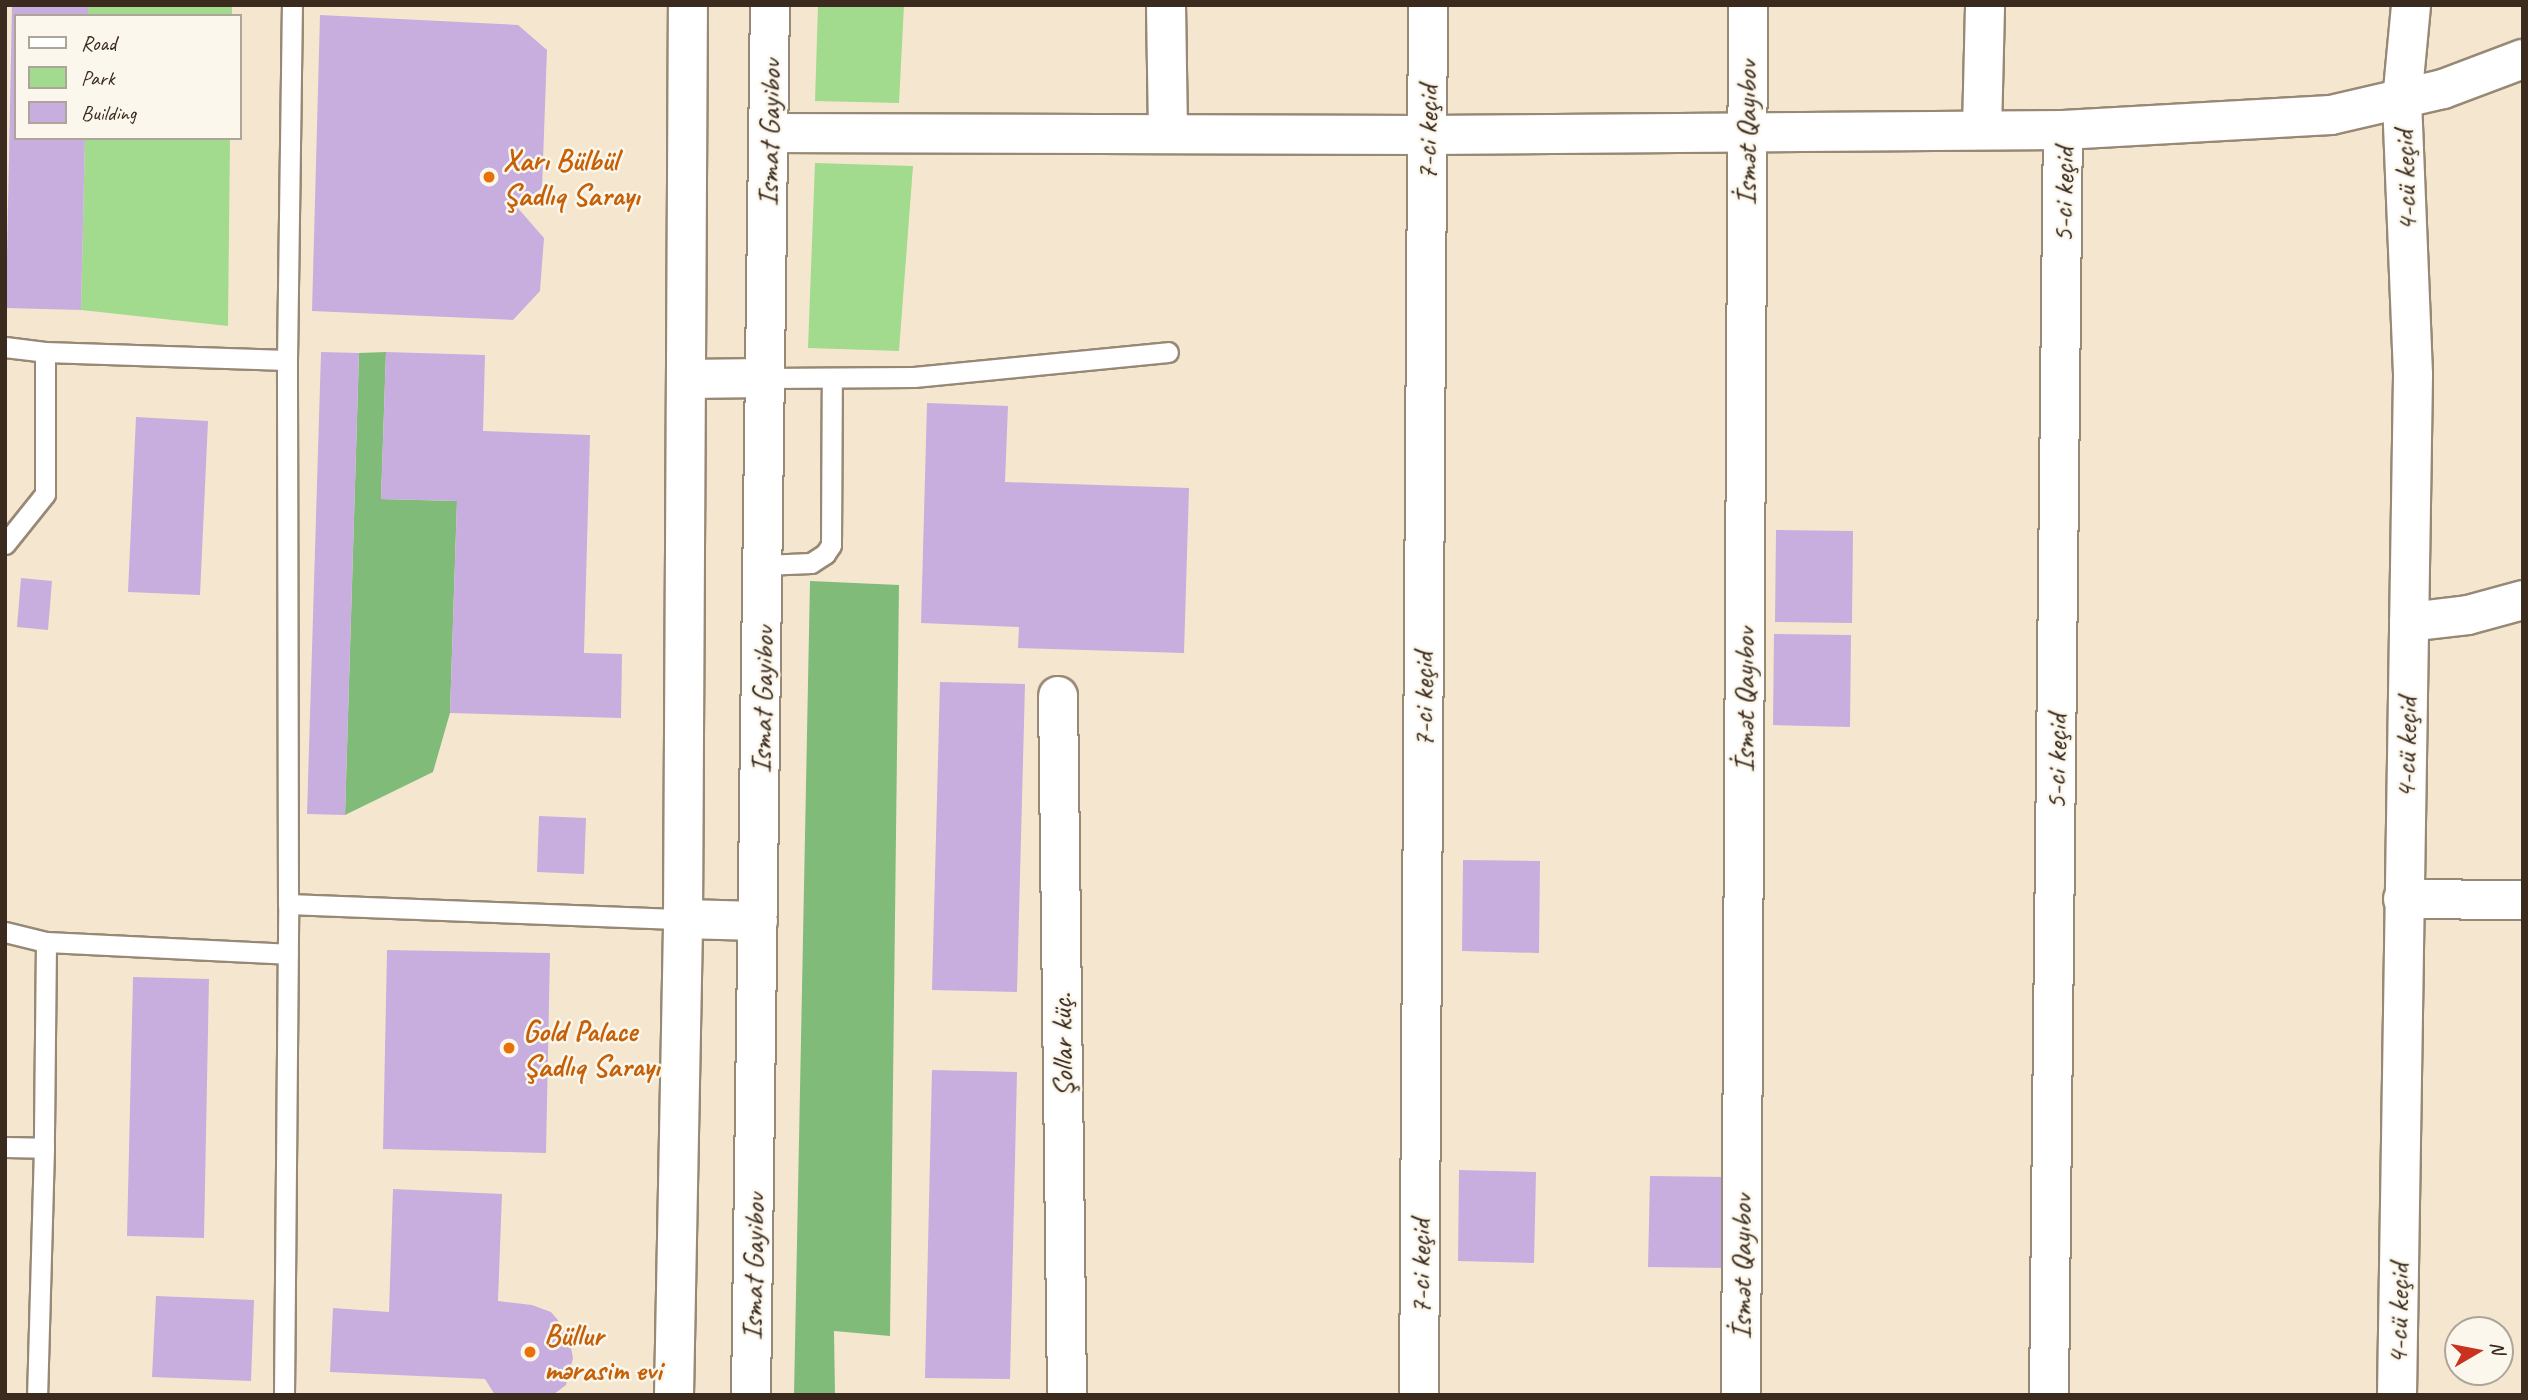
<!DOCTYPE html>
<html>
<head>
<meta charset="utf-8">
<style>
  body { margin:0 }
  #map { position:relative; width:2528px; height:1400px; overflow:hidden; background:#f5e7cf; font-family:Caveat,sans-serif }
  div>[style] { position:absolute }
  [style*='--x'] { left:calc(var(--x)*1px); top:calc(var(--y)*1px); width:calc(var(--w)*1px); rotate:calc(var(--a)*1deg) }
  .green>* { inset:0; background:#a2db8e }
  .forest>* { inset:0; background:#81bb79 }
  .building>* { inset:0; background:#c7aede }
  .roads { filter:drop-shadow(2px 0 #988876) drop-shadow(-2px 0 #988876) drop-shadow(0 2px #988876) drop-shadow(0 -2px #988876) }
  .service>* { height:19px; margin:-9.5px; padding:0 9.5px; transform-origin:9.5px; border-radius:9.5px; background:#fff }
  .minor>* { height:38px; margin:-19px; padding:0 19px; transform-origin:19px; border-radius:19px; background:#fff }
  .tertiary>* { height:38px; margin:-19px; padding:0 19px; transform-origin:19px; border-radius:19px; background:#fff }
  .dots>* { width:19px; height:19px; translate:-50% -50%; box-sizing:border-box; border:4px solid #fbf7ec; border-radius:50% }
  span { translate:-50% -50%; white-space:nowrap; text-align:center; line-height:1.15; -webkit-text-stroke:5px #fbf7ec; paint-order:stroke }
  .street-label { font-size:30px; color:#3b2a1e }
  .food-label { font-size:30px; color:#c56008; font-weight:700 }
  .left { translate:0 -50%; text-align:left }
  .frame { position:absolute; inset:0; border:7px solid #3b2a1e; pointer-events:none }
  .legend { position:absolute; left:14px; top:14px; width:228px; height:126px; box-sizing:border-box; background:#fbf7ec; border:2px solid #aea59a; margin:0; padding:9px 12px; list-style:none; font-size:21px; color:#3b2a1e }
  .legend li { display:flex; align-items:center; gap:14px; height:35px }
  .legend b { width:35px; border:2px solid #aea59a }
  .north { position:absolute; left:2444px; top:1316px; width:70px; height:70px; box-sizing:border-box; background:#fbf7ec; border:2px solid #aea59a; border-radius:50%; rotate:80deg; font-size:19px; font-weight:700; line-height:28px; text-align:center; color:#3b2a1e }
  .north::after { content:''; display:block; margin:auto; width:24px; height:32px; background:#c8321e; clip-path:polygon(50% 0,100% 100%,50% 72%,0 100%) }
</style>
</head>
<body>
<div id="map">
  <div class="green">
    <i style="clip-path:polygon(88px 5px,232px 5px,232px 16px,88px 16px)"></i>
    <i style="clip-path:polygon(818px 5px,904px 5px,899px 103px,815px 101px)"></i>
    <i style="clip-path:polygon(85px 138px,230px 138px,228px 326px,81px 310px)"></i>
    <i style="clip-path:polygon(815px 163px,913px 166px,899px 351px,808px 348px)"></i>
  </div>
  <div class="forest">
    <i style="clip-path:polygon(386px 352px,381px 499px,457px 501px,450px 713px,433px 772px,345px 815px,359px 353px)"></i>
    <i style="clip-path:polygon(810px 581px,899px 585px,890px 1336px,834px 1331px,835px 1395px,794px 1395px)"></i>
  </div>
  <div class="building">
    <i style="clip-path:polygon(12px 5px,88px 5px,88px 16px,16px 16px,16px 138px,85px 138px,81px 310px,6px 308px)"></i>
    <i style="clip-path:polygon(320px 15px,518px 25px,547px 50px,542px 188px,516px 206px,544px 238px,540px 291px,513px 320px,312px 311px)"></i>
    <i style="clip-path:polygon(321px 352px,359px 353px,345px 815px,307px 814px)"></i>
    <i style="clip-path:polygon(386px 352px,485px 355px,483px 431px,590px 435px,584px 653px,622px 654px,621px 718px,450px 713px,457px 501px,381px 499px)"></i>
    <i style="clip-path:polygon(927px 403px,1008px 406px,1005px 482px,1189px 488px,1184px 653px,1018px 648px,1019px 627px,921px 623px)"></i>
    <i style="clip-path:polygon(136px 417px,208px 421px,200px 595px,128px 592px)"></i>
    <i style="clip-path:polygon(1776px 530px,1853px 531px,1852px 623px,1775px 622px)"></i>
    <i style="clip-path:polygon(21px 578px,52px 581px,48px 630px,17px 627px)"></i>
    <i style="clip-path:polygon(1774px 634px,1851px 635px,1850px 727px,1773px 725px)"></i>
    <i style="clip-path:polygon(940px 682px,1025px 684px,1017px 992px,932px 990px)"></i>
    <i style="clip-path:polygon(539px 816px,586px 818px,584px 874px,537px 872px)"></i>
    <i style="clip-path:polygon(1463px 860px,1540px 861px,1539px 953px,1462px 951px)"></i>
    <i style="clip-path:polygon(387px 950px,550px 953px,546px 1153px,383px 1149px)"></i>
    <i style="clip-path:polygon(133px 977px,209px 979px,204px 1238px,127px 1236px)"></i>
    <i style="clip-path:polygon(932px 1070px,1017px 1072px,1010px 1379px,925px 1378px)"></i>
    <i style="clip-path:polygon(1459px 1170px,1536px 1172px,1534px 1263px,1458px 1261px)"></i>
    <i style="clip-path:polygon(1650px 1176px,1727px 1177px,1726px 1268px,1648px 1267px)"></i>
    <i style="clip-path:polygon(393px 1189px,502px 1194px,498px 1301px,532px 1305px,551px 1312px,568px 1332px,573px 1358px,566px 1385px,553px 1395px,495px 1395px,485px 1379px,330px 1372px,333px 1308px,389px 1312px)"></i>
    <i style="clip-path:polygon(156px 1296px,254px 1300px,251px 1381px,152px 1377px)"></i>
  </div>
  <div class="roads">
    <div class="service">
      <i style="--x:5;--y:347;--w:40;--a:7.1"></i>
      <i style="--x:45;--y:352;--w:242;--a:1.9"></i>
      <i style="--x:765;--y:378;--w:149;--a:-0.4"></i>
      <i style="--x:914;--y:377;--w:255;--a:-5.6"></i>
      <i style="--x:5;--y:544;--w:64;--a:-51.3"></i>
      <i style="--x:45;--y:494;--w:142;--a:-90"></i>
      <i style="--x:764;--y:565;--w:47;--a:-2.4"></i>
      <i style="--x:811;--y:563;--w:17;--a:-33"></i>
      <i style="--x:825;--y:554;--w:11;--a:-56"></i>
      <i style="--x:831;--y:545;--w:167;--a:-89.7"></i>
      <i style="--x:288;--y:904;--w:395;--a:2.2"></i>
      <i style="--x:5;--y:932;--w:42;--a:13.7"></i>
      <i style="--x:46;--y:942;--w:206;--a:90.6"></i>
      <i style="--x:46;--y:942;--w:242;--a:2.8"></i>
      <i style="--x:5;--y:1147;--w:39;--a:1"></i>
      <i style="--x:44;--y:1148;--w:247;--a:91.6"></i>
      <i style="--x:284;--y:1395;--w:491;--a:-89.5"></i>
      <i style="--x:288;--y:904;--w:544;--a:-90.11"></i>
      <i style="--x:287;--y:360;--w:355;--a:-89.2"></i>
    </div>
    <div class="minor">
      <i style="--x:1166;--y:5;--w:128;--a:89.1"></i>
      <i style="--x:1982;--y:130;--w:125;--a:-88.6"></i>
      <i style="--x:770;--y:133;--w:657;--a:0.17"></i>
      <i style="--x:1427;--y:135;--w:636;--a:-0.45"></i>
      <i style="--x:2063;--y:130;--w:268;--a:-3.2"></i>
      <i style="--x:2331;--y:115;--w:115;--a:-13.1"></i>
      <i style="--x:2443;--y:89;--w:85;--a:-20.6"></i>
      <i style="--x:2409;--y:622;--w:59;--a:-6.8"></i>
      <i style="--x:2468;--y:615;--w:57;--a:-15.3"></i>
      <i style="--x:1058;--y:696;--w:699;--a:89.26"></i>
      <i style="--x:2403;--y:899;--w:120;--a:0.5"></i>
      <i style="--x:1419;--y:1395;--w:1390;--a:-89.63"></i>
      <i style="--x:1741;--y:1395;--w:1390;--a:-89.71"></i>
      <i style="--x:2049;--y:1395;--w:1265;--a:-89.37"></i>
      <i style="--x:2397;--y:1395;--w:1021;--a:-89.1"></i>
      <i style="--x:2413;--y:374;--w:273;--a:-92.3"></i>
      <i style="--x:2402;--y:101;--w:96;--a:-84.6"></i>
    </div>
    <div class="tertiary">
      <i style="--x:686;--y:379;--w:79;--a:-0.7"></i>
      <i style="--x:683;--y:919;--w:75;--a:1.5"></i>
      <i style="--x:674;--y:1395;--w:476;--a:-88.9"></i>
      <i style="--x:683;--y:919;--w:914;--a:-89.69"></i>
      <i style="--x:751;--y:1395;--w:1390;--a:-89.22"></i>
    </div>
  </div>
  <div class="dots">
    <i style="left:489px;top:177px;background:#e8710a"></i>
    <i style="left:509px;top:1048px;background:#e8710a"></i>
    <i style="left:530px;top:1352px;background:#e8710a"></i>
  </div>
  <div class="street-label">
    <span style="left:769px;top:133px;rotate:-89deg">Ismat Gayibov</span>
    <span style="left:1427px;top:133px;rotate:-89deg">7-ci keçid</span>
    <span style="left:1746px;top:133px;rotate:-90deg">İsmət Qayıbov</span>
    <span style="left:2405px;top:181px;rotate:-92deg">4-cü keçid</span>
    <span style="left:2063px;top:195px;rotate:-89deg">5-ci keçid</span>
    <span style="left:762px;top:700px;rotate:-89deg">Ismat Gayibov</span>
    <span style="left:1423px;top:700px;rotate:-90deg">7-ci keçid</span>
    <span style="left:1744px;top:700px;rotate:-90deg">İsmət Qayıbov</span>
    <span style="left:2406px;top:748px;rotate:-89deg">4-cü keçid</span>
    <span style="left:2056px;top:762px;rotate:-89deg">5-ci keçid</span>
    <span style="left:1062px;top:1045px;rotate:-91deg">Şollar küç.</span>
    <span style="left:753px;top:1267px;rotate:-89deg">Ismat Gayibov</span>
    <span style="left:1420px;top:1267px;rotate:-90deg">7-ci keçid</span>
    <span style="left:1741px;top:1267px;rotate:-90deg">İsmət Qayıbov</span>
    <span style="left:2398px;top:1314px;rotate:-89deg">4-cü keçid</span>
  </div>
  <div class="food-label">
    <span class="left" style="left:503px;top:177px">Xarı Bülbül<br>Şadlıq Sarayı</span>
    <span class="left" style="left:523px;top:1048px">Gold Palace<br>Şadlıq Sarayı</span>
    <span class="left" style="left:544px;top:1352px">Büllur<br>mərasim evi</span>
  </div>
  <div class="frame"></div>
  <ul class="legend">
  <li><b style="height:9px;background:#fff"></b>Road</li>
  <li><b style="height:19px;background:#a2db8e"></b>Park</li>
  <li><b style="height:19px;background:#c7aede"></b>Building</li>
  </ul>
  <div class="north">N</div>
</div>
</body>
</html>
